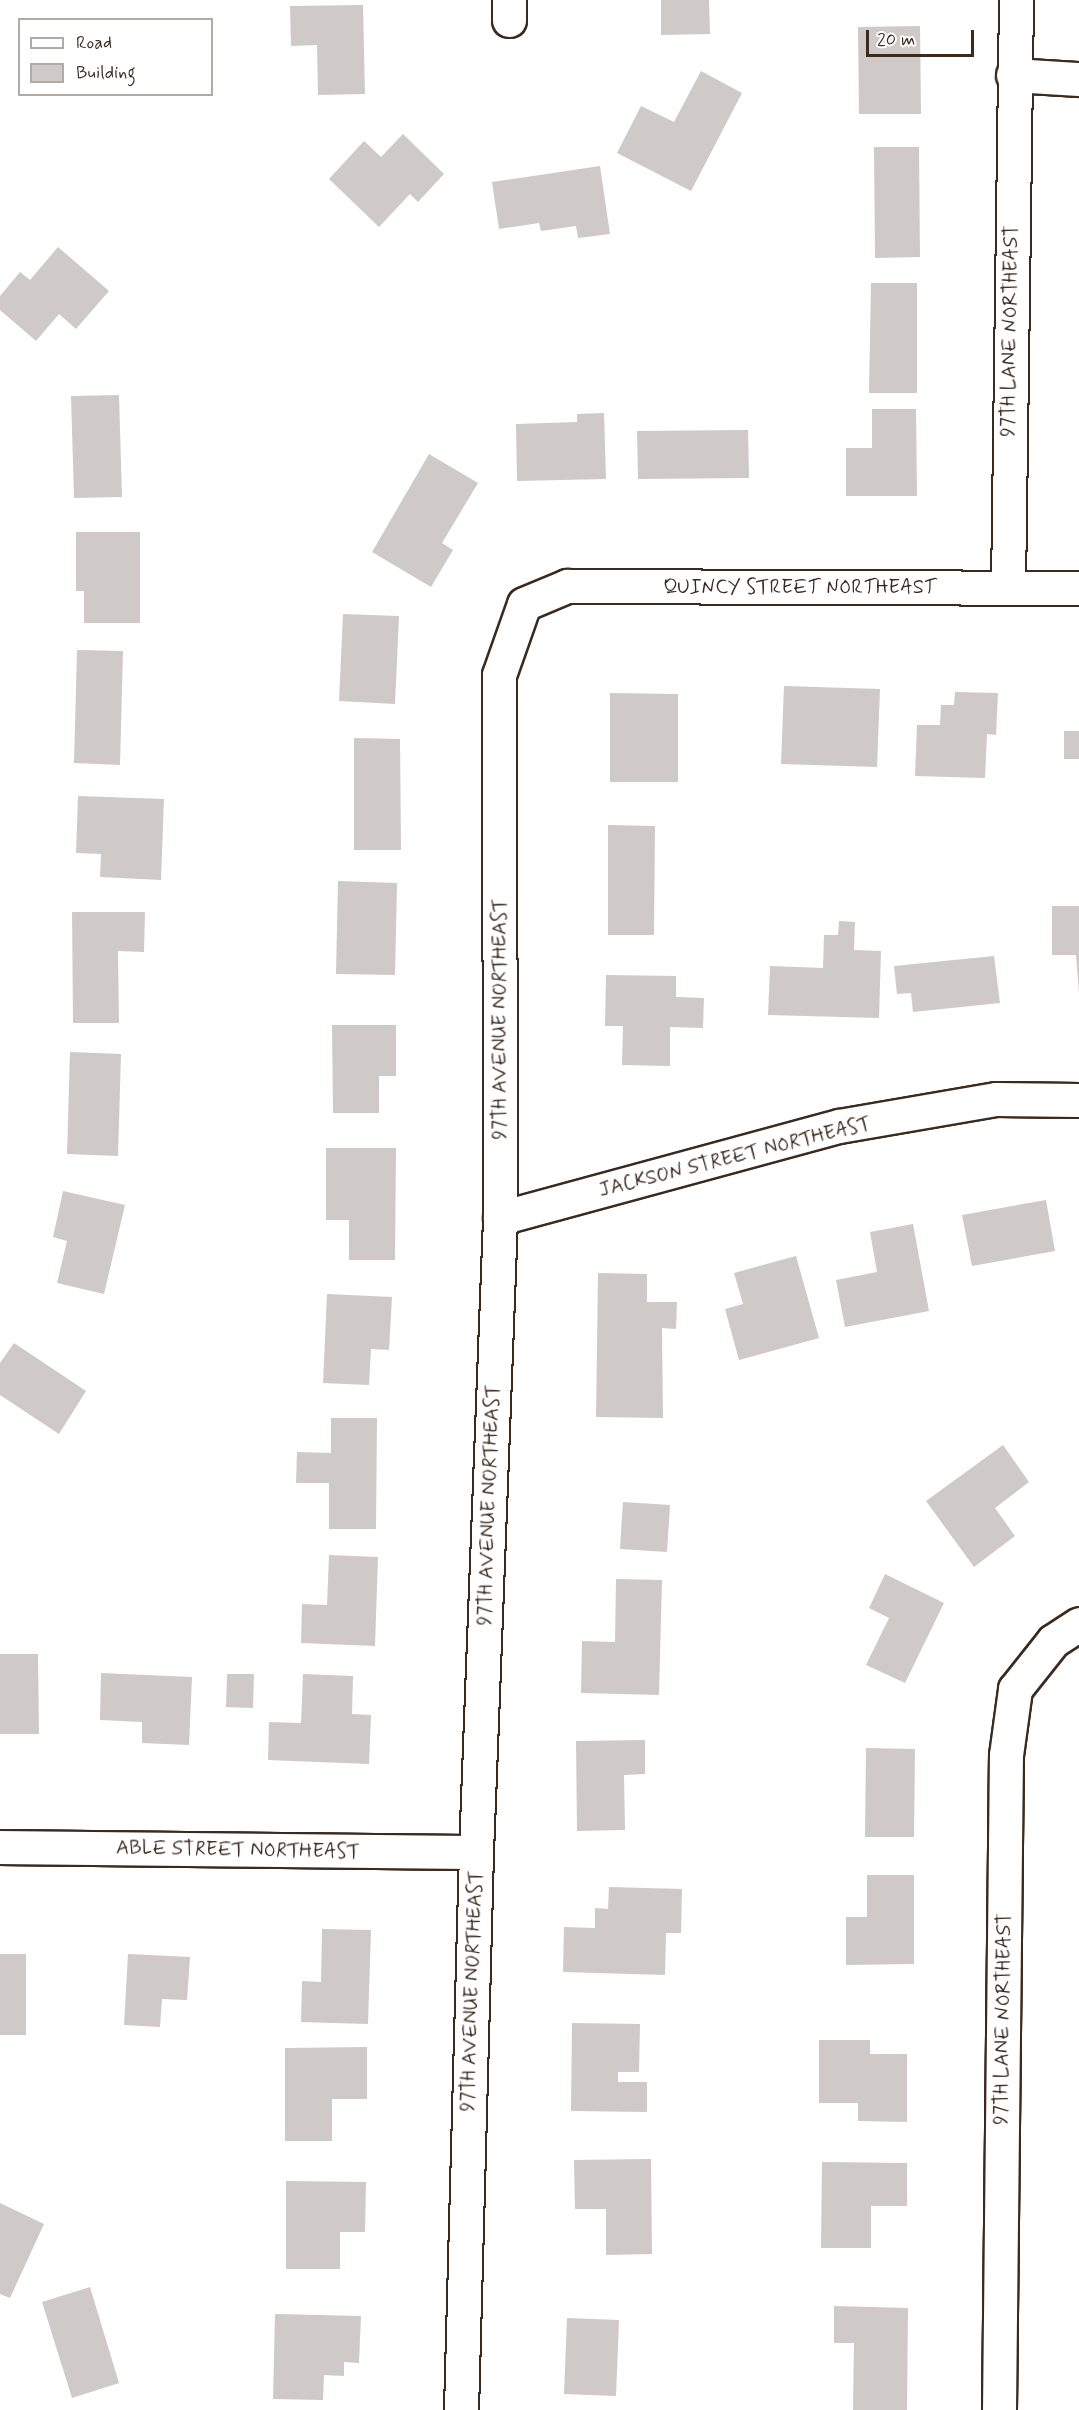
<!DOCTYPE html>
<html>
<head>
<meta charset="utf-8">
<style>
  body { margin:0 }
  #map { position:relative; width:1079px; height:2410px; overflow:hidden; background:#fff; font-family:Mynerve,sans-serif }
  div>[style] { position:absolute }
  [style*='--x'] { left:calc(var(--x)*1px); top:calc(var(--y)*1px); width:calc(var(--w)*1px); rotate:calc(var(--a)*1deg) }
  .building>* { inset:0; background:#cfcac7 }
  .roads { filter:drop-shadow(2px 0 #3b2a1e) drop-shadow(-2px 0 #3b2a1e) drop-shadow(0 2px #3b2a1e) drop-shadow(0 -2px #3b2a1e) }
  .street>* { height:33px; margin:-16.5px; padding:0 16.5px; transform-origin:16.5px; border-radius:16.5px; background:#fff }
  span { translate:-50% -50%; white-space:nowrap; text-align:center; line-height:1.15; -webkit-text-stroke:5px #fff; paint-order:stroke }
  .street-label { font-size:20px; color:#3b2a1e }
  .legend { position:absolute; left:18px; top:18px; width:195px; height:78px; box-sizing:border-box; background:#fff; border:2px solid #b1aaa5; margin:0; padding:8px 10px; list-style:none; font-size:18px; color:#3b2a1e }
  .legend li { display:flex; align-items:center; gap:12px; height:30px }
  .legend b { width:30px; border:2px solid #b1aaa5 }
  .scale { position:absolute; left:866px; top:30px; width:108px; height:27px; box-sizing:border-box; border:3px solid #3b2a1e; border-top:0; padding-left:8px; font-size:18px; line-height:21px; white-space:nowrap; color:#3b2a1e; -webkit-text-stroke:4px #fff; paint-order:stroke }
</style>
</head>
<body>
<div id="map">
  <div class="building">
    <i style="clip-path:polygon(661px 0,709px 0,710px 34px,661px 35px)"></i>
    <i style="clip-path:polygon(363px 5px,365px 94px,318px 95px,317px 45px,291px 46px,290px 6px)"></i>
    <i style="clip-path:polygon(920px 26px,921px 114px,859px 114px,858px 27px)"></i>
    <i style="clip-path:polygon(701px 71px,742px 93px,691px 191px,617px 153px,641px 106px,674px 122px)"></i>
    <i style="clip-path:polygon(403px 134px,444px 174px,418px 202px,410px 194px,379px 227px,329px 179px,364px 141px,381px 157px)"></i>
    <i style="clip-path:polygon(874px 147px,919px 147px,920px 257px,875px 258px)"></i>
    <i style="clip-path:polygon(600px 166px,610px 234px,578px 238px,576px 226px,541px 231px,539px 223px,499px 229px,492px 182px)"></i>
    <i style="clip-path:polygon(58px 247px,109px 291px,76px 329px,59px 314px,36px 341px,0 310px,0 296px,20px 272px,30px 280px)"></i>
    <i style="clip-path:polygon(871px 283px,917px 283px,917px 393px,869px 393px)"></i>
    <i style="clip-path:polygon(119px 395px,122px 497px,74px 498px,71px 396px)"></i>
    <i style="clip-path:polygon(872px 409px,916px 409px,917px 496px,846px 496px,846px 448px,872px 448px)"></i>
    <i style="clip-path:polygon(604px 413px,606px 479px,517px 481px,516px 424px,577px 422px,577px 414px)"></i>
    <i style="clip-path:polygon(748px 430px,749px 478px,638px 479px,637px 431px)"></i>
    <i style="clip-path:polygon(429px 454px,478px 483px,442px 543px,453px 550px,431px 587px,372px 552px)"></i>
    <i style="clip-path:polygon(76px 532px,140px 532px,140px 623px,84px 623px,84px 591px,76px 591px)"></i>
    <i style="clip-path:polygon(343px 614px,399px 616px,395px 704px,339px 701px)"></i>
    <i style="clip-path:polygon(77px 650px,123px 651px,120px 765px,74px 763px)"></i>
    <i style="clip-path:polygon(784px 686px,880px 689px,877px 767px,781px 764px)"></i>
    <i style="clip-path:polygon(955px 692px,998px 693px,996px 735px,987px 734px,985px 778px,915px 776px,917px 725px,940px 725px,941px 705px,954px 705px)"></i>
    <i style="clip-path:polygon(610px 693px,678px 694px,678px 782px,610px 782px)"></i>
    <i style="clip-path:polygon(1064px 731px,1079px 731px,1079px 759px,1064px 759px)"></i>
    <i style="clip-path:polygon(354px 738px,400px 739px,401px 850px,354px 850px)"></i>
    <i style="clip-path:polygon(78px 796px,164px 799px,161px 880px,100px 877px,101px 854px,76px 853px)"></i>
    <i style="clip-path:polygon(608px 825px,655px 826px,654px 935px,608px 935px)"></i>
    <i style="clip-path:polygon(338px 881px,397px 883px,395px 975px,336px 974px)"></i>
    <i style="clip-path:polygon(1052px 906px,1079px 906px,1079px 994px,1076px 955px,1052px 955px)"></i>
    <i style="clip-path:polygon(72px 912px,145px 912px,144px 952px,118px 951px,119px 1023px,73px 1023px)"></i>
    <i style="clip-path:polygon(839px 921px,855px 922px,854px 950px,881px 951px,879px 1018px,768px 1015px,770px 966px,823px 968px,824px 935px,838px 935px)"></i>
    <i style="clip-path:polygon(994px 956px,1000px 1003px,913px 1012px,911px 993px,897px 994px,894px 966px)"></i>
    <i style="clip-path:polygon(606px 975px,676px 976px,676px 997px,704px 998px,703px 1028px,670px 1027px,670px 1066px,622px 1065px,623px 1026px,605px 1026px)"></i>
    <i style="clip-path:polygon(332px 1025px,396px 1025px,396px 1076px,379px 1076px,379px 1113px,333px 1113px)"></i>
    <i style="clip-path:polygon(70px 1052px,121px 1054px,118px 1156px,67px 1154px)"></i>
    <i style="clip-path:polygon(326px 1148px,396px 1148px,395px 1260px,349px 1260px,349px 1220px,326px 1220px)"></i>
    <i style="clip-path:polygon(63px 1191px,125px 1205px,104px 1294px,57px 1283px,67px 1241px,53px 1237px)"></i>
    <i style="clip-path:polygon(1046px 1200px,1055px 1251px,972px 1266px,962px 1215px)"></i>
    <i style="clip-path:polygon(913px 1224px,929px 1311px,845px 1327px,836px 1280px,877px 1272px,870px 1232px)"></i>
    <i style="clip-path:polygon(796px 1256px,819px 1338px,739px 1360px,725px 1309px,743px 1304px,734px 1273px)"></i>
    <i style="clip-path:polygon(598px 1273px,647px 1274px,647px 1302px,677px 1302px,676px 1329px,662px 1328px,663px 1418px,596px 1417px)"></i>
    <i style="clip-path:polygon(327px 1294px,392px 1297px,389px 1350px,371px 1349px,369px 1385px,323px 1383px)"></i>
    <i style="clip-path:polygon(14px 1343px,86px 1391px,59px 1434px,0 1395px,0 1363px)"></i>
    <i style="clip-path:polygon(331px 1418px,377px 1418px,376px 1529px,329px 1529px,329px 1483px,296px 1483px,297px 1452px,331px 1453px)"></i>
    <i style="clip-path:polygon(1003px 1445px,1029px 1482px,995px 1508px,1015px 1536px,974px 1567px,926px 1501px)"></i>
    <i style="clip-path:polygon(623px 1502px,670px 1505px,667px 1552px,620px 1549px)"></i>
    <i style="clip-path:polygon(329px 1555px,378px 1557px,375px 1646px,301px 1643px,302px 1604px,327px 1605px)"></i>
    <i style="clip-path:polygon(885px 1574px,944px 1603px,905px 1683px,866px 1665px,889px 1618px,869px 1608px)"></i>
    <i style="clip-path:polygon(616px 1579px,662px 1580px,659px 1695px,581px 1693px,582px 1641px,615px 1642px)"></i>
    <i style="clip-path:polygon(0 1654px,38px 1654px,39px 1734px,0 1734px)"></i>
    <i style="clip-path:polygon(101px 1673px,192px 1677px,189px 1745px,142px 1743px,142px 1722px,100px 1720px)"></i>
    <i style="clip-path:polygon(227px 1674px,254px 1674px,253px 1708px,226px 1707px)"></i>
    <i style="clip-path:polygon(303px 1674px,353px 1676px,352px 1714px,371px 1715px,369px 1764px,268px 1760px,269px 1722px,301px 1723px)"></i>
    <i style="clip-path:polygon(645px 1740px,645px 1774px,624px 1775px,625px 1830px,577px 1831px,576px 1741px)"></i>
    <i style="clip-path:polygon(866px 1748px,915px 1749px,914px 1837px,865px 1837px)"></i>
    <i style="clip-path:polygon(867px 1875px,914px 1875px,914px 1964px,846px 1965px,846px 1917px,867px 1917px)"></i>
    <i style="clip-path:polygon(609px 1887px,682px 1889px,681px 1933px,666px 1933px,665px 1975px,563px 1972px,564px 1927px,595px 1928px,595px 1908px,608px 1909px)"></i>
    <i style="clip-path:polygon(322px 1929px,371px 1930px,368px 2024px,301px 2022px,302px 1981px,321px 1982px)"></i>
    <i style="clip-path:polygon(0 1954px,26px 1954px,26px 2035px,0 2035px)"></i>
    <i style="clip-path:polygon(128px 1954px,190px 1957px,187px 2000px,162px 1999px,160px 2027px,124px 2025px)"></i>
    <i style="clip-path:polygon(572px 2023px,640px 2024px,639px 2072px,618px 2072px,618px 2082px,647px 2082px,647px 2112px,571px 2111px)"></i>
    <i style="clip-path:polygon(819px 2040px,870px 2040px,870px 2054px,907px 2054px,907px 2122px,858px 2121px,858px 2103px,819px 2103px)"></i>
    <i style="clip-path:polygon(367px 2047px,367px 2099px,332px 2099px,332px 2141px,285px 2141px,285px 2048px)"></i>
    <i style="clip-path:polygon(651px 2159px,652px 2254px,606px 2255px,606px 2209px,575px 2209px,574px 2160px)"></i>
    <i style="clip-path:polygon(822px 2162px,907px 2163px,907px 2206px,871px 2206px,871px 2248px,821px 2248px)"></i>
    <i style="clip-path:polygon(286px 2181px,366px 2182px,365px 2232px,340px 2232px,340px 2269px,286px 2269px)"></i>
    <i style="clip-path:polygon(0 2203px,44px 2224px,10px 2298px,0 2294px)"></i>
    <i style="clip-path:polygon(90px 2287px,119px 2383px,72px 2398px,42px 2302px)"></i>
    <i style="clip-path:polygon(834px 2306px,908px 2308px,907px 2410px,853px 2410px,854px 2343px,834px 2343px)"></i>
    <i style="clip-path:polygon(275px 2314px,361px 2316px,359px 2363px,344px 2362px,344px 2376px,324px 2375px,323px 2400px,273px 2399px)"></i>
    <i style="clip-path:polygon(567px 2318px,619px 2320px,616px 2396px,564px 2394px)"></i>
  </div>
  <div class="roads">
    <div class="street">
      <i style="--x:509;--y:20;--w:20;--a:-90"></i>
      <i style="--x:1013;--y:75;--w:66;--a:3.5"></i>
      <i style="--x:1008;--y:587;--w:587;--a:-89.22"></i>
      <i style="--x:500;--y:1218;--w:351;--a:-15.2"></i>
      <i style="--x:839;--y:1126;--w:159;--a:-9.8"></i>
      <i style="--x:996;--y:1099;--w:83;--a:0.7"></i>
      <i style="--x:0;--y:1847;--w:476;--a:0.6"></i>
      <i style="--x:461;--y:2410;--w:558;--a:-88.46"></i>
      <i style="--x:476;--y:1852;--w:634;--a:-87.83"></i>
      <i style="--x:500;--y:1218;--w:543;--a:-90.11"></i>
      <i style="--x:499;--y:675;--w:75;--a:-70.6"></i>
      <i style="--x:524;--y:604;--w:47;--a:-22.7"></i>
      <i style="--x:567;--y:586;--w:512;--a:0.22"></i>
      <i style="--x:999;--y:2410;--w:655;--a:-89.39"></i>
      <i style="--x:1006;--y:1755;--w:67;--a:-82.2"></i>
      <i style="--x:1015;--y:1689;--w:61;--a:-51.6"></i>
      <i style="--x:1053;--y:1641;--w:31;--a:-33"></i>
    </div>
  </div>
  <div class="street-label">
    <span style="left:1010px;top:331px;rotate:-89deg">97TH LANE NORTHEAST</span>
    <span style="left:800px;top:587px">QUINCY STREET NORTHEAST</span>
    <span style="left:500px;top:1019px;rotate:-90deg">97TH AVENUE NORTHEAST</span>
    <span style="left:735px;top:1157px;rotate:-14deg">JACKSON STREET NORTHEAST</span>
    <span style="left:489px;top:1505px;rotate:-88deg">97TH AVENUE NORTHEAST</span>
    <span style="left:238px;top:1850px;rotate:1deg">ABLE STREET NORTHEAST</span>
    <span style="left:472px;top:1991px;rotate:-88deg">97TH AVENUE NORTHEAST</span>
    <span style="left:1003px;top:2019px;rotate:-89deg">97TH LANE NORTHEAST</span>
  </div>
  <ul class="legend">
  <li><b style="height:8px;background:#fff"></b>Road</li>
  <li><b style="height:16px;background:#cfcac7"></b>Building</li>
  </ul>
  <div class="scale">20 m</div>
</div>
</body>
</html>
